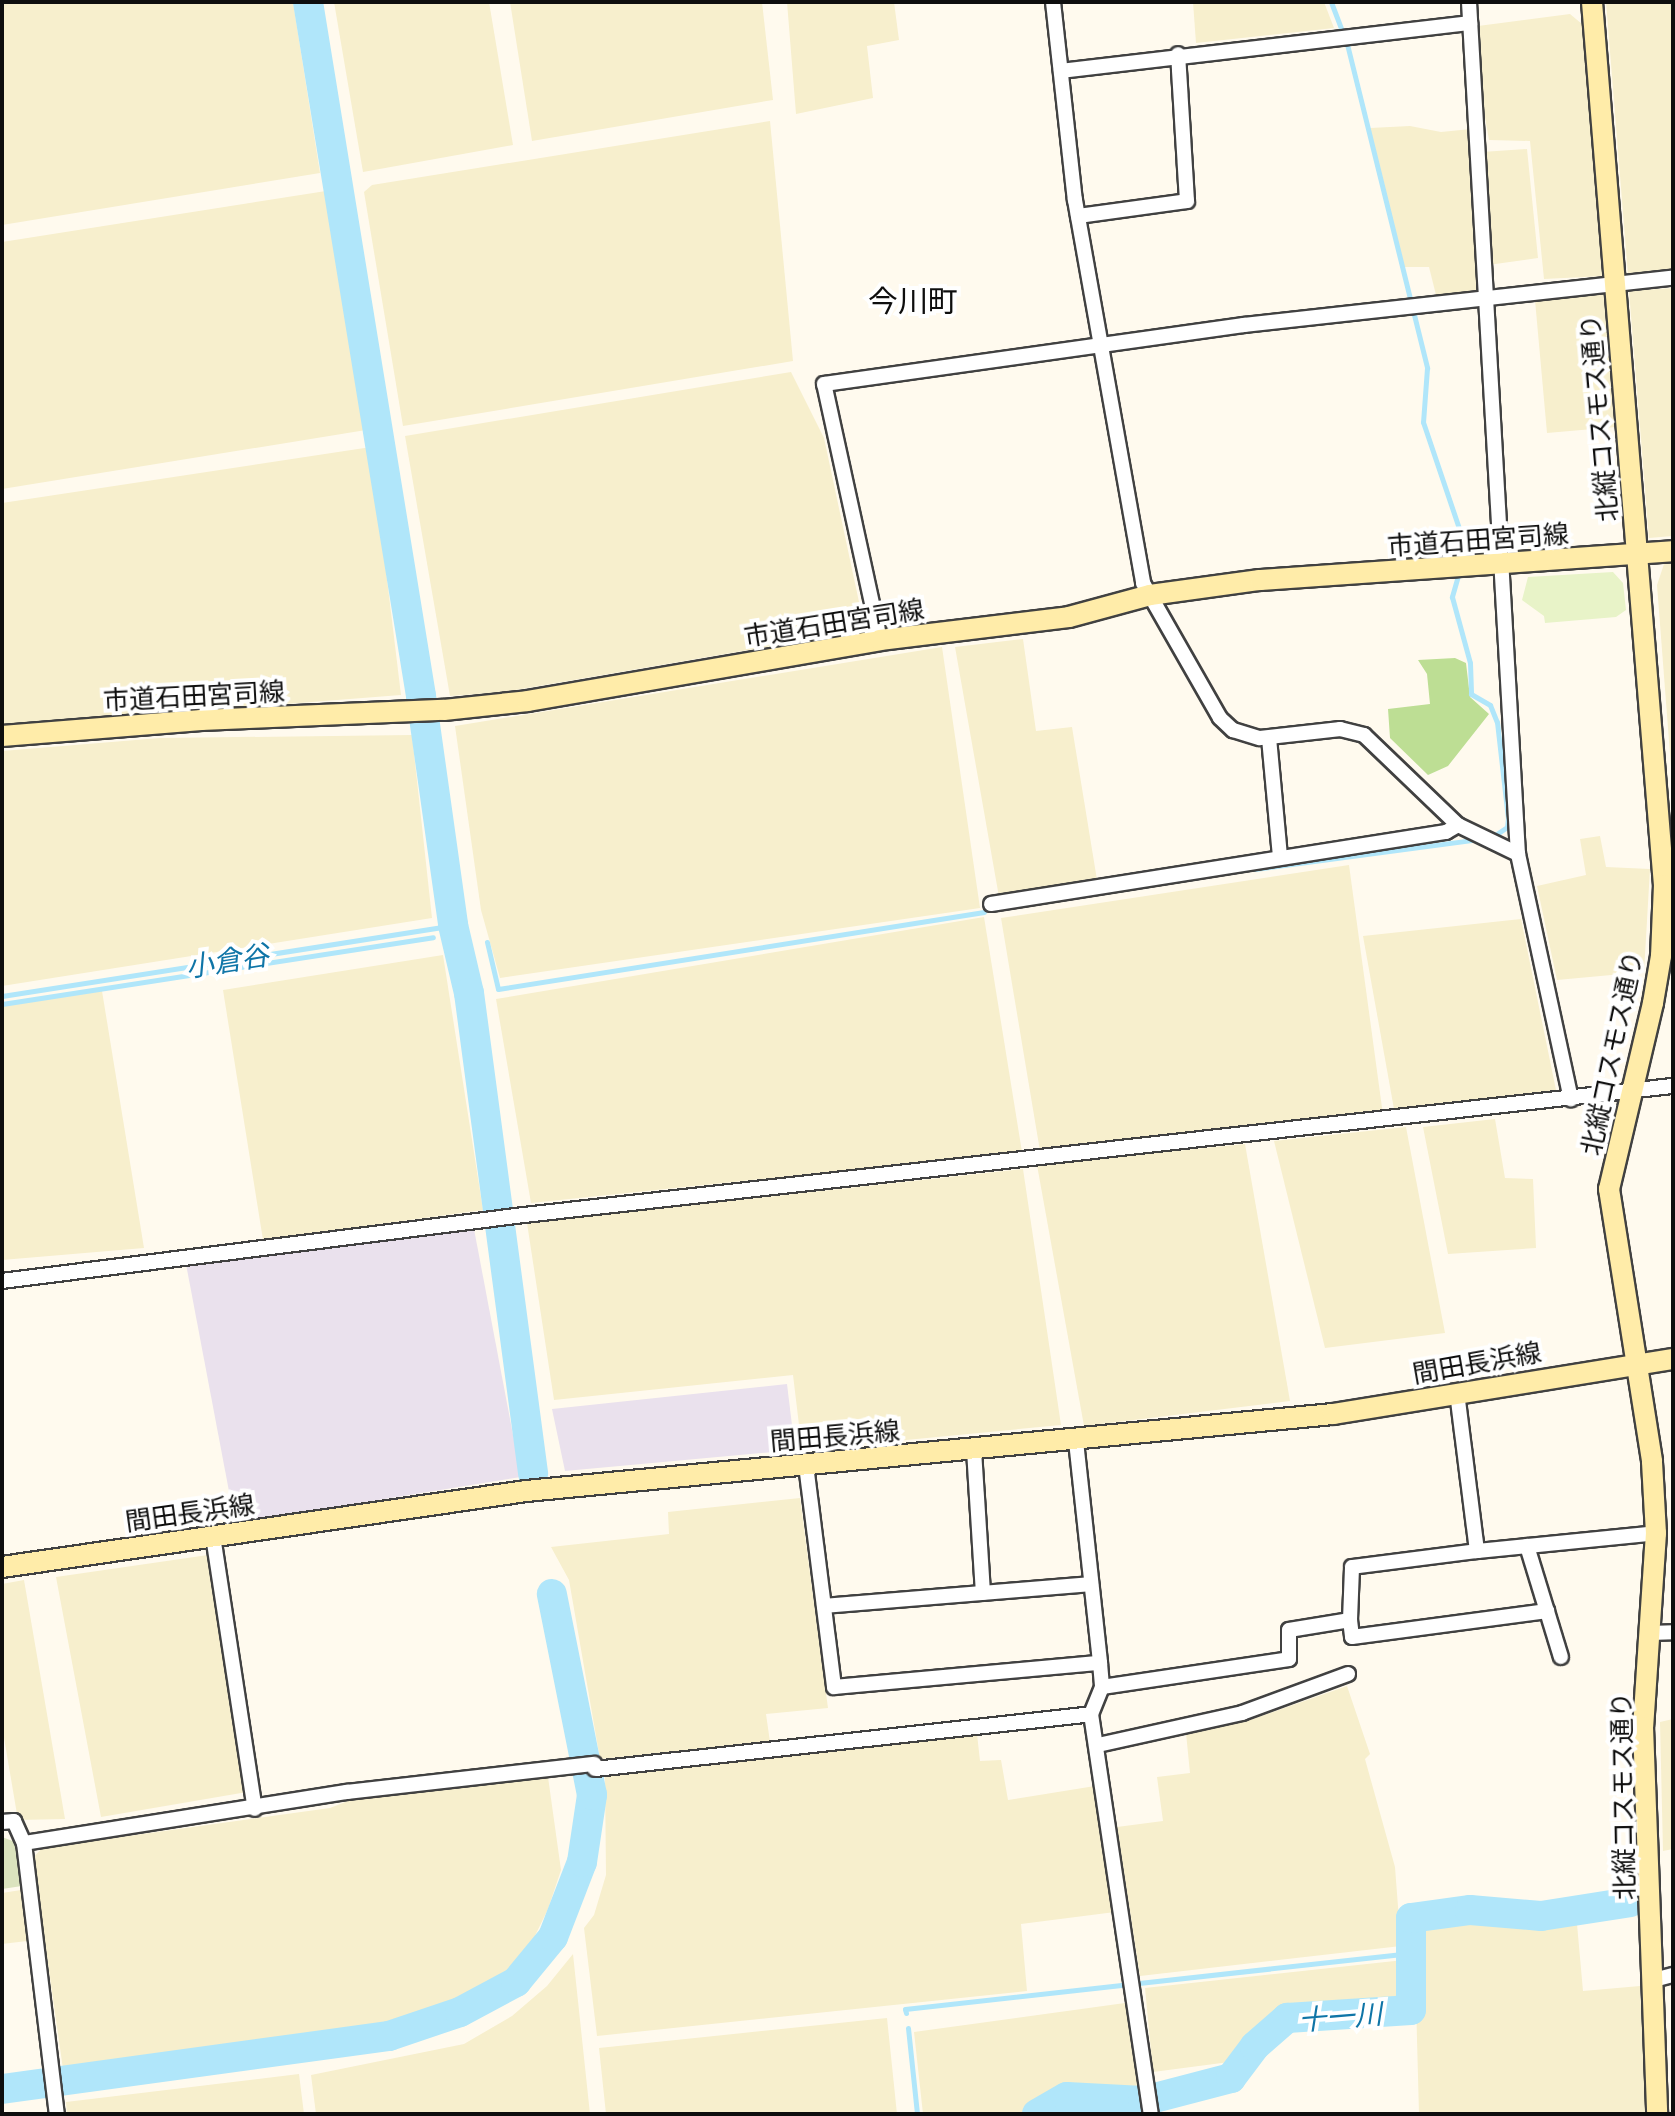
<!DOCTYPE html>
<html>
<head>
<meta charset="utf-8">
<style>
  body { margin:0 }
  #map { position:relative; width:1675px; height:2116px; overflow:hidden; background:#fffaee; font-family:"Noto Serif","Noto Sans JP",serif }
  div>[style] { position:absolute }
  [style*='--x'] { left:calc(var(--x)*1px); top:calc(var(--y)*1px); width:calc(var(--w)*1px); rotate:calc(var(--a)*1deg) }
  .industrial>* { inset:0; background:#eae1ed }
  .farmland>* { inset:0; background:#f7efcd }
  .forest>* { inset:0; background:#bdde94 }
  .cemetery>* { inset:0; background:#dbe3be }
  .pitch>* { inset:0; background:#e8f3c8 }
  .stream>* { height:5px; margin:-2.5px; padding:0 2.5px; transform-origin:2.5px; border-radius:2.5px; background:#b0e6fa }
  .river>* { height:30px; margin:-15px; padding:0 15px; transform-origin:15px; border-radius:15px; background:#b0e6fa }
  .roads { filter:drop-shadow(2px 0 #414141) drop-shadow(-2px 0 #414141) drop-shadow(0 2px #414141) drop-shadow(0 -2px #414141) }
  .street>* { height:14px; margin:-7px; padding:0 7px; transform-origin:7px; border-radius:7px; background:#fff }
  .secondary>* { height:20px; margin:-10px; padding:0 10px; transform-origin:10px; border-radius:10px; background:#ffeca9 }
  span { translate:-50% -50%; white-space:nowrap; text-align:center; line-height:1.15; -webkit-text-stroke:8px #fff; paint-order:stroke }
  .street-label { font-size:26px; color:#0e0e0e }
  .water-label { font-size:28px; color:#0f75a7; font-style:italic }
  .quarter-label { font-size:30px; color:#0e0e0e }
  .frame { position:absolute; inset:0; border:4px solid #0e0e0e; pointer-events:none }
</style>
</head>
<body>
<div id="map">
  <div class="industrial">
    <i style="clip-path:polygon(474px 1229px,521px 1477px,235px 1523px,186px 1264px)"></i>
    <i style="clip-path:polygon(787px 1384px,795px 1450px,565px 1471px,552px 1409px)"></i>
  </div>
  <div class="farmland">
    <i style="clip-path:polygon(2px 2px,293px 2px,320px 173px,2px 225px)"></i>
    <i style="clip-path:polygon(334px 2px,489px 2px,513px 145px,363px 172px)"></i>
    <i style="clip-path:polygon(510px 2px,762px 2px,773px 100px,532px 141px)"></i>
    <i style="clip-path:polygon(787px 2px,894px 2px,899px 40px,867px 46px,873px 98px,796px 114px)"></i>
    <i style="clip-path:polygon(1193px 2px,1324px 2px,1334px 28px,1196px 43px)"></i>
    <i style="clip-path:polygon(1606px 2px,1673px 2px,1673px 272px,1628px 275px)"></i>
    <i style="clip-path:polygon(1570px 14px,1582px 24px,1604px 276px,1544px 279px,1530px 141px,1489px 140px,1481px 95px,1478px 26px)"></i>
    <i style="clip-path:polygon(770px 121px,793px 361px,403px 426px,364px 192px,372px 185px)"></i>
    <i style="clip-path:polygon(1410px 126px,1441px 132px,1471px 129px,1480px 295px,1437px 299px,1429px 267px,1403px 267px,1370px 128px)"></i>
    <i style="clip-path:polygon(1527px 149px,1538px 258px,1488px 265px,1482px 152px)"></i>
    <i style="clip-path:polygon(326px 191px,366px 430px,2px 489px,2px 242px)"></i>
    <i style="clip-path:polygon(1673px 288px,1673px 536px,1649px 538px,1629px 291px)"></i>
    <i style="clip-path:polygon(1604px 294px,1616px 427px,1547px 433px,1535px 300px)"></i>
    <i style="clip-path:polygon(791px 372px,824px 438px,865px 630px,504px 692px,450px 696px,405px 436px)"></i>
    <i style="clip-path:polygon(371px 447px,401px 695px,2px 726px,2px 503px)"></i>
    <i style="clip-path:polygon(1673px 563px,1673px 793px,1657px 585px,1664px 564px)"></i>
    <i style="clip-path:polygon(1023px 639px,1036px 731px,1072px 727px,1097px 880px,999px 897px,955px 647px)"></i>
    <i style="clip-path:polygon(942px 647px,980px 908px,500px 978px,481px 910px,455px 726px)"></i>
    <i style="clip-path:polygon(412px 735px,432px 918px,2px 986px,2px 751px,160px 738px)"></i>
    <i style="clip-path:polygon(1600px 836px,1606px 867px,1650px 869px,1644px 972px,1557px 980px,1537px 886px,1586px 875px,1580px 839px)"></i>
    <i style="clip-path:polygon(1349px 865px,1383px 1115px,1040px 1151px,1001px 918px)"></i>
    <i style="clip-path:polygon(984px 917px,1022px 1152px,531px 1203px,496px 999px)"></i>
    <i style="clip-path:polygon(1521px 919px,1556px 1090px,1475px 1107px,1394px 1109px,1363px 936px)"></i>
    <i style="clip-path:polygon(443px 955px,483px 1210px,263px 1240px,223px 990px)"></i>
    <i style="clip-path:polygon(102px 991px,144px 1248px,2px 1260px,2px 1006px)"></i>
    <i style="clip-path:polygon(1495px 1119px,1505px 1178px,1533px 1179px,1536px 1248px,1448px 1254px,1423px 1127px)"></i>
    <i style="clip-path:polygon(1406px 1127px,1445px 1333px,1325px 1348px,1274px 1141px)"></i>
    <i style="clip-path:polygon(1245px 1144px,1290px 1401px,1084px 1426px,1037px 1165px)"></i>
    <i style="clip-path:polygon(1023px 1169px,1061px 1425px,802px 1450px,793px 1375px,554px 1400px,527px 1223px)"></i>
    <i style="clip-path:polygon(800px 1498px,828px 1708px,766px 1714px,770px 1742px,600px 1759px,569px 1580px,551px 1547px,669px 1534px,668px 1512px)"></i>
    <i style="clip-path:polygon(208px 1555px,247px 1792px,101px 1817px,56px 1577px)"></i>
    <i style="clip-path:polygon(24px 1580px,65px 1819px,18px 1820px,2px 1726px,2px 1584px)"></i>
    <i style="clip-path:polygon(1347px 1686px,1370px 1754px,1365px 1759px,1395px 1867px,1401px 1946px,1140px 1976px,1117px 1827px,1163px 1821px,1157px 1777px,1190px 1773px,1186px 1733px,1250px 1720px)"></i>
    <i style="clip-path:polygon(1673px 1719px,1673px 1849px,1663px 1851px,1660px 1722px)"></i>
    <i style="clip-path:polygon(977px 1734px,980px 1761px,1001px 1760px,1008px 1800px,1095px 1786px,1115px 1912px,1021px 1924px,1027px 1991px,597px 2036px,584px 1928px,594px 1915px,606px 1875px,605px 1776px)"></i>
    <i style="clip-path:polygon(548px 1777px,561px 1870px,548px 1909px,530px 1946px,502px 1976px,459px 2004px,408px 2021px,63px 2069px,33px 1858px,42px 1848px,330px 1808px,353px 1799px)"></i>
    <i style="clip-path:polygon(21px 1890px,27px 1941px,2px 1944px,2px 1893px)"></i>
    <i style="clip-path:polygon(1474px 1922px,1577px 1924px,1583px 1991px,1640px 1986px,1647px 2114px,1419px 2114px,1414px 1927px)"></i>
    <i style="clip-path:polygon(573px 1954px,590px 2114px,316px 2114px,311px 2075px,464px 2044px,512px 2016px,547px 1986px)"></i>
    <i style="clip-path:polygon(1404px 1960px,1407px 2003px,1286px 2010px,1237px 2061px,1153px 2072px,1145px 1988px)"></i>
    <i style="clip-path:polygon(1125px 2003px,1139px 2092px,1065px 2088px,1023px 2114px,923px 2114px,914px 2032px)"></i>
    <i style="clip-path:polygon(887px 2018px,897px 2114px,606px 2114px,599px 2048px)"></i>
    <i style="clip-path:polygon(299px 2074px,304px 2114px,67px 2114px,66px 2102px)"></i>
  </div>
  <div class="forest">
    <i style="clip-path:polygon(1455px 658px,1466px 663px,1470px 697px,1489px 714px,1448px 766px,1428px 775px,1390px 738px,1388px 709px,1430px 704px,1427px 674px,1418px 660px)"></i>
  </div>
  <div class="cemetery">
    <i style="clip-path:polygon(2px 1837px,18px 1843px,22px 1886px,2px 1889px)"></i>
  </div>
  <div class="pitch">
    <i style="clip-path:polygon(1613px 572px,1623px 583px,1626px 610px,1616px 617px,1545px 623px,1544px 616px,1522px 600px,1528px 577px)"></i>
  </div>
  <div class="stream">
    <i style="--x:1331;--y:2;--w:45;--a:69.1"></i>
    <i style="--x:1347;--y:44;--w:334;--a:76.1"></i>
    <i style="--x:1427;--y:368;--w:54;--a:94.2"></i>
    <i style="--x:1423;--y:422;--w:128;--a:71.3"></i>
    <i style="--x:1464;--y:543;--w:16;--a:90"></i>
    <i style="--x:1459;--y:572;--w:26;--a:106"></i>
    <i style="--x:1452;--y:597;--w:68;--a:74.7"></i>
    <i style="--x:1470;--y:663;--w:31;--a:88"></i>
    <i style="--x:1471;--y:694;--w:22;--a:30"></i>
    <i style="--x:1490;--y:705;--w:18;--a:68"></i>
    <i style="--x:1497;--y:722;--w:97;--a:83.5"></i>
    <i style="--x:1508;--y:818;--w:9;--a:96"></i>
    <i style="--x:1507;--y:827;--w:18;--a:146"></i>
    <i style="--x:1255;--y:869;--w:226;--a:-7.6"></i>
    <i style="--x:487;--y:942;--w:48;--a:76.8"></i>
    <i style="--x:498;--y:989;--w:492;--a:-9"></i>
    <i style="--x:2;--y:996;--w:457;--a:-8.9"></i>
    <i style="--x:2;--y:1004;--w:436;--a:-8.8"></i>
    <i style="--x:1139;--y:1983;--w:274;--a:-6.3"></i>
    <i style="--x:906;--y:2013;--w:4;--a:-104"></i>
    <i style="--x:905;--y:2009;--w:220;--a:-6.3"></i>
    <i style="--x:908;--y:2028;--w:86;--a:84"></i>
  </div>
  <div class="river">
    <i style="--x:308;--y:2;--w:703;--a:80.75"></i>
    <i style="--x:421;--y:696;--w:231;--a:82"></i>
    <i style="--x:453;--y:925;--w:70;--a:76.8"></i>
    <i style="--x:469;--y:993;--w:485;--a:82.4"></i>
    <i style="--x:2;--y:2089;--w:391;--a:-7.8"></i>
    <i style="--x:389;--y:2036;--w:75;--a:-18.7"></i>
    <i style="--x:460;--y:2012;--w:64;--a:-28.2"></i>
    <i style="--x:516;--y:1982;--w:58;--a:-50.6"></i>
    <i style="--x:553;--y:1937;--w:80;--a:-68.9"></i>
    <i style="--x:582;--y:1862;--w:68;--a:-81.5"></i>
    <i style="--x:592;--y:1795;--w:205;--a:-101.3"></i>
    <i style="--x:1037;--y:2114;--w:34;--a:-30"></i>
    <i style="--x:1067;--y:2097;--w:76;--a:3"></i>
    <i style="--x:1143;--y:2101;--w:91;--a:-14.6"></i>
    <i style="--x:1231;--y:2078;--w:40;--a:-53"></i>
    <i style="--x:1255;--y:2046;--w:43;--a:-41.2"></i>
    <i style="--x:1287;--y:2018;--w:124;--a:-3.7"></i>
    <i style="--x:1411;--y:2010;--w:92;--a:-90"></i>
    <i style="--x:1411;--y:1918;--w:60;--a:-7.7"></i>
    <i style="--x:1470;--y:1910;--w:71;--a:4.8"></i>
    <i style="--x:1541;--y:1916;--w:90;--a:-8.9"></i>
  </div>
  <div class="roads">
    <div class="street">
      <i style="--x:1053;--y:2;--w:199;--a:83.7"></i>
      <i style="--x:1075;--y:200;--w:389;--a:79.9"></i>
      <i style="--x:1143;--y:583;--w:155;--a:60.3"></i>
      <i style="--x:1220;--y:718;--w:18;--a:43"></i>
      <i style="--x:1233;--y:730;--w:28;--a:17"></i>
      <i style="--x:1260;--y:738;--w:81;--a:-6.4"></i>
      <i style="--x:1340;--y:729;--w:25;--a:14"></i>
      <i style="--x:1364;--y:735;--w:130;--a:43.8"></i>
      <i style="--x:1458;--y:825;--w:67;--a:25.8"></i>
      <i style="--x:1469;--y:2;--w:853;--a:86.71"></i>
      <i style="--x:1518;--y:854;--w:251;--a:77.8"></i>
      <i style="--x:1061;--y:71;--w:412;--a:-6.7"></i>
      <i style="--x:1078;--y:216;--w:110;--a:-7.8"></i>
      <i style="--x:1187;--y:201;--w:147;--a:-93.5"></i>
      <i style="--x:880;--y:640;--w:262;--a:-102.3"></i>
      <i style="--x:824;--y:384;--w:424;--a:-8"></i>
      <i style="--x:1244;--y:325;--w:432;--a:-6.3"></i>
      <i style="--x:1269;--y:738;--w:120;--a:84.7"></i>
      <i style="--x:991;--y:904;--w:461;--a:-9"></i>
      <i style="--x:1446;--y:832;--w:14;--a:-30"></i>
      <i style="--x:2;--y:1281;--w:526;--a:-7.21"></i>
      <i style="--x:524;--y:1215;--w:1156;--a:-6.41"></i>
      <i style="--x:1076;--y:1441;--w:223;--a:83.8"></i>
      <i style="--x:974;--y:1450;--w:143;--a:86.4"></i>
      <i style="--x:806;--y:1465;--w:224;--a:82.8"></i>
      <i style="--x:834;--y:1687;--w:267;--a:-5.2"></i>
      <i style="--x:1100;--y:1663;--w:24;--a:85"></i>
      <i style="--x:1102;--y:1687;--w:29;--a:112"></i>
      <i style="--x:1091;--y:1714;--w:404;--a:81.5"></i>
      <i style="--x:213;--y:1536;--w:276;--a:81.3"></i>
      <i style="--x:1527;--y:1546;--w:116;--a:73"></i>
      <i style="--x:1477;--y:1551;--w:180;--a:-5.7"></i>
      <i style="--x:824;--y:1606;--w:268;--a:-4.7"></i>
      <i style="--x:1350;--y:1620;--w:17;--a:83"></i>
      <i style="--x:1352;--y:1637;--w:197;--a:-7.6"></i>
      <i style="--x:1650;--y:1633;--w:23;--a:-2"></i>
      <i style="--x:1102;--y:1687;--w:189;--a:-8.5"></i>
      <i style="--x:1289;--y:1659;--w:29;--a:-90"></i>
      <i style="--x:1289;--y:1630;--w:62;--a:-9.3"></i>
      <i style="--x:1350;--y:1620;--w:53;--a:-87.8"></i>
      <i style="--x:1352;--y:1567;--w:126;--a:-7.3"></i>
      <i style="--x:1477;--y:1551;--w:159;--a:-97.2"></i>
      <i style="--x:1098;--y:1745;--w:148;--a:-12.5"></i>
      <i style="--x:1242;--y:1713;--w:113;--a:-20.2"></i>
      <i style="--x:595;--y:1769;--w:499;--a:-6.3"></i>
      <i style="--x:2;--y:1822;--w:12;--a:-5"></i>
      <i style="--x:14;--y:1821;--w:24;--a:66"></i>
      <i style="--x:24;--y:1843;--w:273;--a:83.1"></i>
      <i style="--x:24;--y:1843;--w:327;--a:-9"></i>
      <i style="--x:347;--y:1792;--w:249;--a:-6.5"></i>
      <i style="--x:1654;--y:1980;--w:20;--a:-15"></i>
    </div>
    <div class="secondary">
      <i style="--x:1592;--y:2;--w:886;--a:85.34"></i>
      <i style="--x:1664;--y:885;--w:71;--a:92.4"></i>
      <i style="--x:1661;--y:956;--w:48;--a:99.7"></i>
      <i style="--x:1653;--y:1003;--w:191;--a:103.3"></i>
      <i style="--x:1609;--y:1189;--w:276;--a:81"></i>
      <i style="--x:1652;--y:1462;--w:71;--a:86.8"></i>
      <i style="--x:1656;--y:1533;--w:194;--a:93.8"></i>
      <i style="--x:1643;--y:1727;--w:387;--a:87.9"></i>
      <i style="--x:2;--y:736;--w:200;--a:-4.6"></i>
      <i style="--x:201;--y:720;--w:243;--a:-2.4"></i>
      <i style="--x:444;--y:710;--w:84;--a:-6.1"></i>
      <i style="--x:528;--y:701;--w:357;--a:-9.8"></i>
      <i style="--x:880;--y:640;--w:190;--a:-6.9"></i>
      <i style="--x:1069;--y:617;--w:84;--a:-15.2"></i>
      <i style="--x:1150;--y:595;--w:111;--a:-7.8"></i>
      <i style="--x:1260;--y:580;--w:414;--a:-4"></i>
      <i style="--x:2;--y:1567;--w:529;--a:-8.25"></i>
      <i style="--x:526;--y:1491;--w:811;--a:-5.45"></i>
      <i style="--x:1333;--y:1414;--w:344;--a:-9.2"></i>
    </div>
  </div>
  <div class="street-label">
    <span style="left:1599px;top:418px;rotate:-95deg">北縦コスモス通り</span>
    <span style="left:1478px;top:540px;rotate:-4deg">市道石田宮司線</span>
    <span style="left:834px;top:623px;rotate:-9deg">市道石田宮司線</span>
    <span style="left:194px;top:696px;rotate:-3deg">市道石田宮司線</span>
    <span style="left:1612px;top:1053px;rotate:-78deg">北縦コスモス通り</span>
    <span style="left:1477px;top:1363px;rotate:-10deg">間田長浜線</span>
    <span style="left:835px;top:1436px;rotate:-5deg">間田長浜線</span>
    <span style="left:190px;top:1513px;rotate:-8deg">間田長浜線</span>
    <span style="left:1623px;top:1796px;rotate:-91deg">北縦コスモス通り</span>
  </div>
  <div class="water-label">
    <span style="left:227px;top:960px;rotate:-9deg">小倉谷</span>
    <span style="left:1340px;top:2016px;rotate:-5deg">十一川</span>
  </div>
  <div class="quarter-label">
    <span style="left:913px;top:301px">今川町</span>
  </div>
  <div class="frame"></div>
</div>
</body>
</html>
